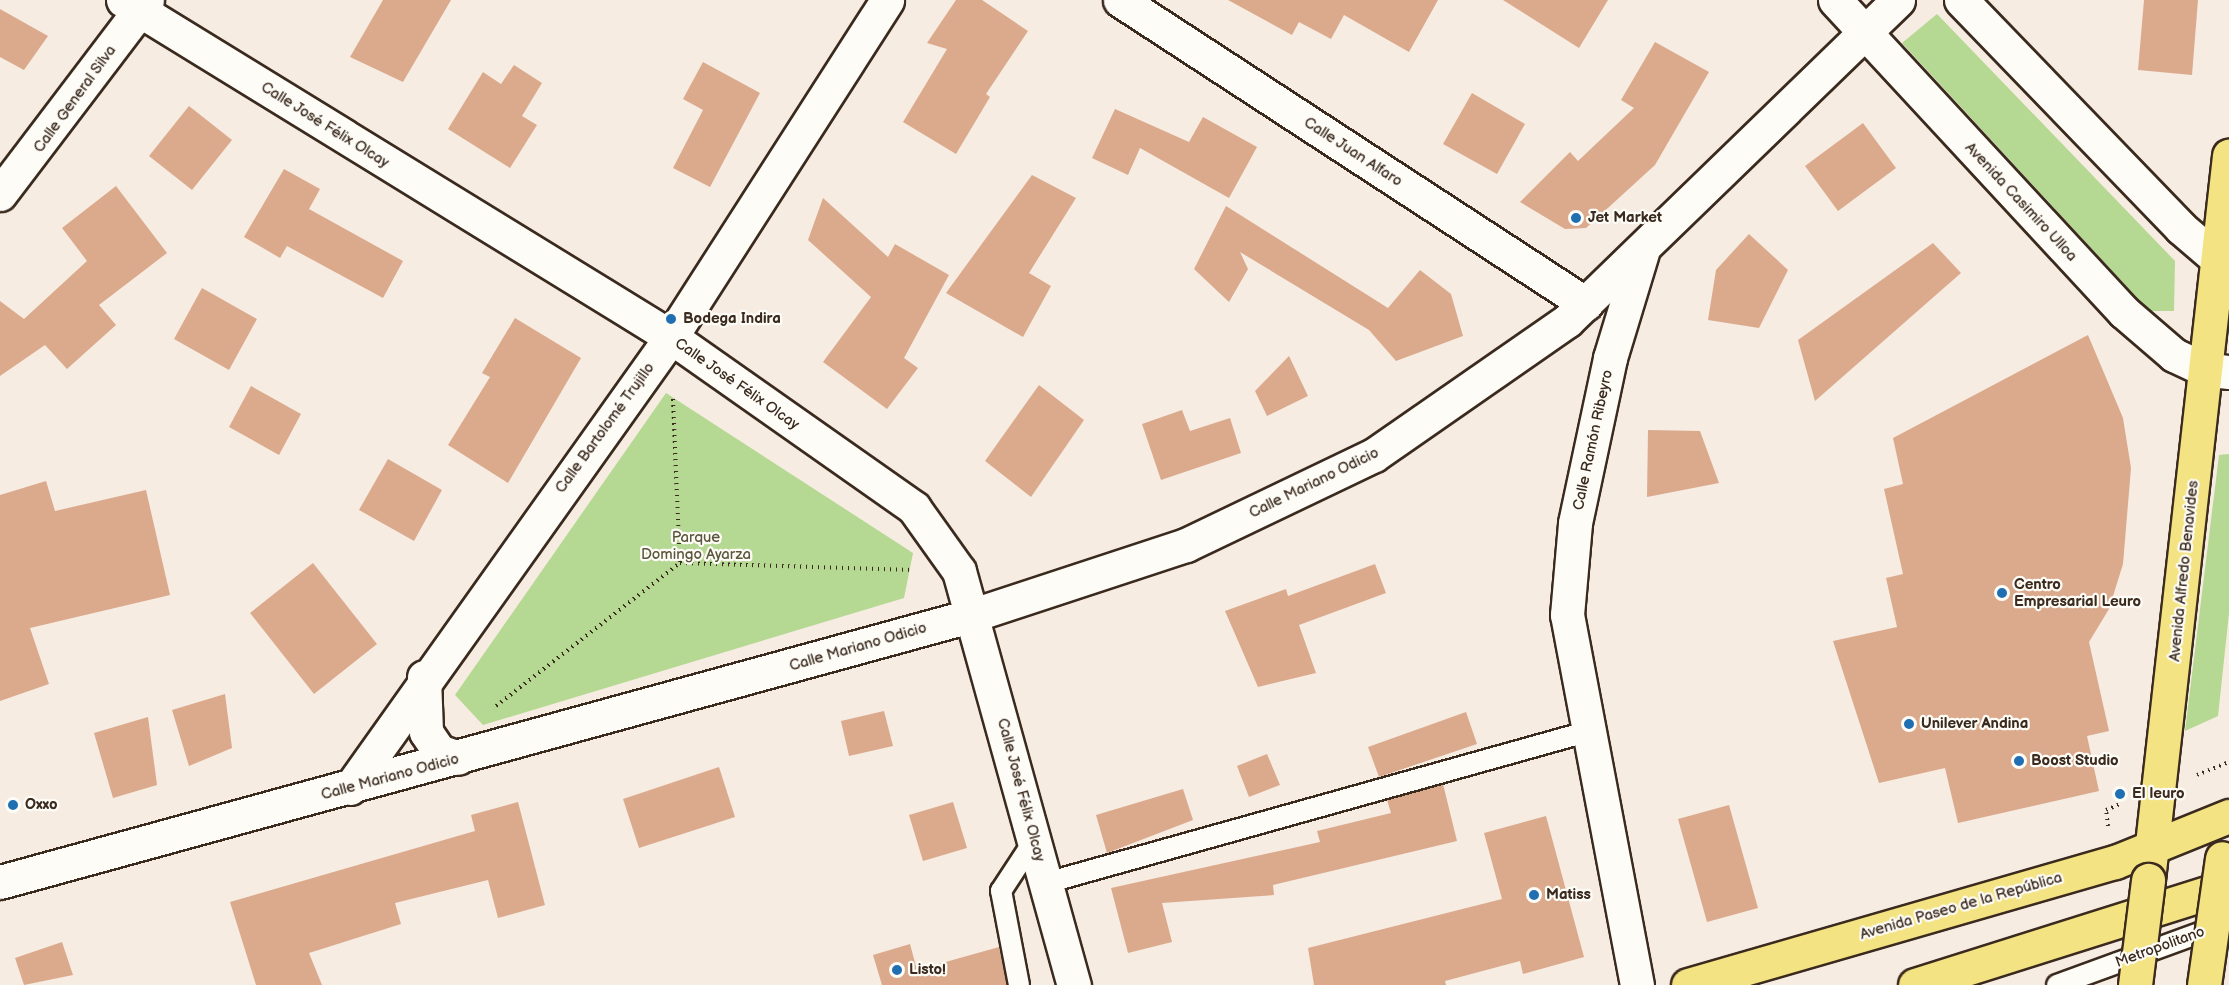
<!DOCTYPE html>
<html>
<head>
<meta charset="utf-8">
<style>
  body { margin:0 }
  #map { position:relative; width:2229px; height:985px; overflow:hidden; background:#f6ece2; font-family:"Balsamiq Sans",sans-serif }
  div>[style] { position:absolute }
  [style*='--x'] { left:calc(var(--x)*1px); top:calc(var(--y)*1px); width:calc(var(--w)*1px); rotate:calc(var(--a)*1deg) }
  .green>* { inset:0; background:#b5d892 }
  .building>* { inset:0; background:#dbaa8d }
  .path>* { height:4px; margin-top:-2px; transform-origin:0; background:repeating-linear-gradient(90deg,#3b2a1e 0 1.5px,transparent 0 6px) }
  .roads { filter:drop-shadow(2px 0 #3b2a1e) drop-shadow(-2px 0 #3b2a1e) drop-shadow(0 2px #3b2a1e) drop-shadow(0 -2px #3b2a1e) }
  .lane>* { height:20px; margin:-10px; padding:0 10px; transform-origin:10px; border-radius:10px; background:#fdfcf7 }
  .street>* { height:33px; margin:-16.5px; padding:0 16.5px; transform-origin:16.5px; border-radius:16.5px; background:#fdfcf7 }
  .secondary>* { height:33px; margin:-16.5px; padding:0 16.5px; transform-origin:16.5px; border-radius:16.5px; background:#fdfcf7 }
  .primary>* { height:33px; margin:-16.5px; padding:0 16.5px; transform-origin:16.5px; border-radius:16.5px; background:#f4e382 }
  .highway>* { height:33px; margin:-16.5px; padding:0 16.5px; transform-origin:16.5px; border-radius:16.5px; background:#f4e382 }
  .bridges { filter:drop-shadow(2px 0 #3b2a1e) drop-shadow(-2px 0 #3b2a1e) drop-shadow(0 2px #3b2a1e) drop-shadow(0 -2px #3b2a1e) }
  .primary-bridge>* { height:33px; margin:-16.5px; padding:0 16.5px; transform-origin:16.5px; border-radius:16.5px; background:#f4e382 }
  .dots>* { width:16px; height:16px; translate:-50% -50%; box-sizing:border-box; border:3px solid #fdfcf7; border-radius:50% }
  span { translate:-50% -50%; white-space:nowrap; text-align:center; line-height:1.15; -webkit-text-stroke:4.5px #fdfcf7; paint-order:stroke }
  .street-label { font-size:15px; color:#3b2a1e }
  .poi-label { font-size:15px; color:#3b2a1e; font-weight:700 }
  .left { translate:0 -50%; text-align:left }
  .park-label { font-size:15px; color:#5a563b }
</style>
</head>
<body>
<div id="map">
  <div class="green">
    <i style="clip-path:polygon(1937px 14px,2175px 261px,2174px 311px,2149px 311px,1902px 43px)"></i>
    <i style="clip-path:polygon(666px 393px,913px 553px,904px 598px,483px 725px,455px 695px)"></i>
    <i style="clip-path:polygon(2229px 454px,2229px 613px,2218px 716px,2185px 731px,2219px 455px)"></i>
  </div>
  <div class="building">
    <i style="clip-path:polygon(383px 0,451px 0,403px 82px,350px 57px)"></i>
    <i style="clip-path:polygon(956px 0,982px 0,1028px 31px,986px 94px,990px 97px,956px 154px,903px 122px,947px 49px,927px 43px)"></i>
    <i style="clip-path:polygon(1228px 0,1438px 0,1409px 52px,1344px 15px,1331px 39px,1299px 22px,1292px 35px)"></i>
    <i style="clip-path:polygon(1503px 0,1608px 0,1579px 48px)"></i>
    <i style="clip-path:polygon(2144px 0,2198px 0,2192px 75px,2138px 70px)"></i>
    <i style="clip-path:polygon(0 9px,48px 36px,24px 70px,0 57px)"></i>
    <i style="clip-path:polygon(1655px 42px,1709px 72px,1655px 165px,1586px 228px,1565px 229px,1520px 202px,1570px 152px,1578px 161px,1634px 108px,1621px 100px)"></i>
    <i style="clip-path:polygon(703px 62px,760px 93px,710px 187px,673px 168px,703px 110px,683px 99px)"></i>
    <i style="clip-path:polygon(514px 65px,542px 83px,522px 116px,537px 125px,510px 168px,448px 129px,483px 72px,501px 84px)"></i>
    <i style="clip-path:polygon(1472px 93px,1525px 124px,1497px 174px,1443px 144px)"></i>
    <i style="clip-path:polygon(189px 106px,232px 140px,192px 190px,149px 156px)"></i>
    <i style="clip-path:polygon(1115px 109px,1189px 142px,1203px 117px,1257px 147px,1229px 198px,1140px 148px,1128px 175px,1092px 158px)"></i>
    <i style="clip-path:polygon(1863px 123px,1896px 168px,1838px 211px,1805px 166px)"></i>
    <i style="clip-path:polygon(284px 169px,320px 189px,309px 209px,403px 261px,383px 298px,287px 246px,280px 258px,244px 237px)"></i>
    <i style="clip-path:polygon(1032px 175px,1076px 198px,1029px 273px,1051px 286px,1023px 337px,946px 293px)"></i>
    <i style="clip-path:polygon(116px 186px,167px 253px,99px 305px,116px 325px,67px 369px,45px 345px,0 376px,0 301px,24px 319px,87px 261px,62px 228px)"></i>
    <i style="clip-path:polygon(823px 198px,888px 257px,895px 244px,949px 275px,904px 358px,918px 368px,887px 409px,823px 362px,871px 297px,808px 240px)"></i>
    <i style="clip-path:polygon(1226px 206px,1388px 308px,1420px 270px,1451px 294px,1463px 336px,1396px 361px,1369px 330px,1240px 252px,1248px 269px,1229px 302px,1194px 269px)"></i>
    <i style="clip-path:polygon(1749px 234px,1788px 270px,1759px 328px,1708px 320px,1716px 270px)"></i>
    <i style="clip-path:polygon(1933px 243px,1961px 273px,1815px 401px,1798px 340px)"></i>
    <i style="clip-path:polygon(202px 288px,257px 319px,229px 370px,174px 339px)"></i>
    <i style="clip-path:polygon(515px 318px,581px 358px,508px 483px,448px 445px,490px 377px,482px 373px)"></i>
    <i style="clip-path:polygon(2088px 335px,2123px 418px,2131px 468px,2123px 564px,2109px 609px,2089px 642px,2109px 731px,2087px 736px,2099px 791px,1958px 823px,1945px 768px,1879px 783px,1833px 641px,1897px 627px,1886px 578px,1903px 574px,1884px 489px,1903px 484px,1893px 438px)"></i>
    <i style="clip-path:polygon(1289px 356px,1308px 396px,1267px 416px,1255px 391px)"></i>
    <i style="clip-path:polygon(1039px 385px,1084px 420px,1031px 497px,985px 461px)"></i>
    <i style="clip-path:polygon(251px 386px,301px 414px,279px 455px,229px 427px)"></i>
    <i style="clip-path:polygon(1182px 410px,1190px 431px,1230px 418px,1241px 453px,1161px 480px,1142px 424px)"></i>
    <i style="clip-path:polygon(1648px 430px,1700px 431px,1719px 483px,1647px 497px)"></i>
    <i style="clip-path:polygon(388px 459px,442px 490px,414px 541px,359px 510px)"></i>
    <i style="clip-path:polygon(46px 481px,55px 511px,146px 490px,170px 595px,30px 628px,49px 684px,0 701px,0 495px)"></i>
    <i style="clip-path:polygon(313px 563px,377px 644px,314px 694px,250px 613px)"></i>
    <i style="clip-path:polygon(1375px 564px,1386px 593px,1299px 625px,1316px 673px,1258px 687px,1225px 611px,1286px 589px,1288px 596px)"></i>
    <i style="clip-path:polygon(225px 694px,232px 748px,189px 766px,172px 710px)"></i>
    <i style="clip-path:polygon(884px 711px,893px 746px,849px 756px,841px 721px)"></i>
    <i style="clip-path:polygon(1466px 712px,1477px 744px,1379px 777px,1368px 747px)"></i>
    <i style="clip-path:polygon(148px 717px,157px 785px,113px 798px,94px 733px)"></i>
    <i style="clip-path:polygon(1267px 754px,1280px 785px,1249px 797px,1237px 766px)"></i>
    <i style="clip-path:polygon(719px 767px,735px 817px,639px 848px,623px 799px)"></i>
    <i style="clip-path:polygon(1443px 784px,1457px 841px,1273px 885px,1274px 895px,1162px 903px,1172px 942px,1128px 953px,1111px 888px,1320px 842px,1317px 831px,1391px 813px,1387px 800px)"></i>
    <i style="clip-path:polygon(1183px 789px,1193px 820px,1107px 853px,1096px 815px)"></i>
    <i style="clip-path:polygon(518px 802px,545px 905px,498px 918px,488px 880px,395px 903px,401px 924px,309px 953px,322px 985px,256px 985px,230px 902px,475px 831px,471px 815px)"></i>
    <i style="clip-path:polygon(953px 802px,967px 848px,923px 861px,909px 815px)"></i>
    <i style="clip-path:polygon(1729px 805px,1758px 908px,1707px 922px,1678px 819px)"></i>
    <i style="clip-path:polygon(1546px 816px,1584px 957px,1523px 974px,1520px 961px,1445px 981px,1446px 985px,1314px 985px,1308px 948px,1502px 899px,1484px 833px)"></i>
    <i style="clip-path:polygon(62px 942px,73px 975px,24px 985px,15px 958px)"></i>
    <i style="clip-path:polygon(910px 944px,917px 970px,999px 947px,1007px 985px,882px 985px,873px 955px)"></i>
  </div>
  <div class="path">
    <i style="--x:673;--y:399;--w:164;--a:87.6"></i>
    <i style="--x:496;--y:706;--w:233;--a:-37.9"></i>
    <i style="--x:680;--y:563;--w:234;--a:1.7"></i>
    <i style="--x:2197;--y:775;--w:35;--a:-22"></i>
    <i style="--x:2108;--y:826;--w:16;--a:-97"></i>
    <i style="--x:2106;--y:810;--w:15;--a:-23"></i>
  </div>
  <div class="roads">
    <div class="lane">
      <i style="--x:1046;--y:883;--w:561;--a:-15.62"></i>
      <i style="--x:1019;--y:985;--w:96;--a:-100.8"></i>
      <i style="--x:1001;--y:891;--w:62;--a:-56.8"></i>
      <i style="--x:2057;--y:985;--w:171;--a:-20.1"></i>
    </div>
    <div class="street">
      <i style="--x:1120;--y:0;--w:556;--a:33.12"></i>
      <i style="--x:0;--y:194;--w:243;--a:-52.8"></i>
      <i style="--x:424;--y:677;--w:55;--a:87.9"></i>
      <i style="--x:426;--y:732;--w:23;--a:56"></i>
      <i style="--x:439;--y:751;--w:20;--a:20"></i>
      <i style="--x:350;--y:788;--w:554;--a:-54.56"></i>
      <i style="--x:671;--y:337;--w:400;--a:-57.3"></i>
      <i style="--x:0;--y:882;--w:1009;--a:-15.34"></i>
      <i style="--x:973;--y:615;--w:224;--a:-18.2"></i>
      <i style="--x:1186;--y:545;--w:208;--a:-25.6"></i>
      <i style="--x:1374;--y:455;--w:235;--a:-34.8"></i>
      <i style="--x:1567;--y:321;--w:461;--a:-44.1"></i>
      <i style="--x:1637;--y:985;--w:377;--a:-100.7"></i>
      <i style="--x:1567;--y:615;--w:92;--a:-85"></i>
      <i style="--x:1575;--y:523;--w:169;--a:-78"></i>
      <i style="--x:1610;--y:358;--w:110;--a:-73.1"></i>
    </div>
    <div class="secondary">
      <i style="--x:123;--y:0;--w:643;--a:31.59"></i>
      <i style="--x:671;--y:337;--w:297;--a:35.1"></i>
      <i style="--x:914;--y:508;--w:77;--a:54.5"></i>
      <i style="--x:959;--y:571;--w:430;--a:74.5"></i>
      <i style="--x:1835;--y:0;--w:425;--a:47.2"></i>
      <i style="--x:2124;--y:312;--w:66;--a:40.7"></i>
      <i style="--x:2174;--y:355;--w:33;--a:25"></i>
      <i style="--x:2204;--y:369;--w:25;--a:7"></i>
      <i style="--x:1961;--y:0;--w:317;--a:46"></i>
      <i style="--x:2181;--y:228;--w:63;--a:40.5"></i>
    </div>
    <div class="primary">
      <i style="--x:2148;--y:880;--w:729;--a:-83.62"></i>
      <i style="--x:1688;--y:985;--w:444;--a:-16.1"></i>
      <i style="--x:2115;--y:862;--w:123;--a:-22"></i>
    </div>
    <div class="highway">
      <i style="--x:1915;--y:985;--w:329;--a:-17.5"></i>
    </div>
  </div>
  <div class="bridges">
    <div class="primary-bridge">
      <i style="--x:2135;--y:985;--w:106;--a:-82.9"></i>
      <i style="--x:2204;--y:985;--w:128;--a:-81.9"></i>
    </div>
  </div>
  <div class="dots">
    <i style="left:1576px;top:218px;background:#1f6fb2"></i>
    <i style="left:671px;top:319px;background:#1f6fb2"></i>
    <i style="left:2002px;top:593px;background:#1f6fb2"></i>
    <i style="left:1909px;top:724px;background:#1f6fb2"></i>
    <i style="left:2019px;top:761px;background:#1f6fb2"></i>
    <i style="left:2120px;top:794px;background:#1f6fb2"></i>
    <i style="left:13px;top:805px;background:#1f6fb2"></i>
    <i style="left:1534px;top:895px;background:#1f6fb2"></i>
    <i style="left:897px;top:970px;background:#1f6fb2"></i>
  </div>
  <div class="street-label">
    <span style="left:75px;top:99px;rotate:-54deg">Calle General Silva</span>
    <span style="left:325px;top:125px;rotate:32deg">Calle José Félix Olcay</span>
    <span style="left:1353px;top:152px;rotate:33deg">Calle Juan Alfaro</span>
    <span style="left:2021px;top:202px;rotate:47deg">Avenida Casimiro Ulloa</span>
    <span style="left:737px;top:384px;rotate:35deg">Calle José Félix Olcay</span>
    <span style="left:605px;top:428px;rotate:-54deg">Calle Bartolomé Trujillo</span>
    <span style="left:1593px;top:440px;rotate:-78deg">Calle Ramón Ribeyro</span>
    <span style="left:1314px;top:483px;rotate:-26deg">Calle Mariano Odicio</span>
    <span style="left:2184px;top:571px;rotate:-84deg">Avenida Alfredo Benavides</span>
    <span style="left:858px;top:647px;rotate:-16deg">Calle Mariano Odicio</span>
    <span style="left:390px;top:777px;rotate:-15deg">Calle Mariano Odicio</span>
    <span style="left:1021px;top:790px;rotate:75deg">Calle José Félix Olcay</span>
    <span style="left:1961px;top:906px;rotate:-16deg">Avenida Paseo de la República</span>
    <span style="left:2160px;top:947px;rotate:-20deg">Metropolitano</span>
  </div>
  <div class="poi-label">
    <span class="left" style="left:1588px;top:218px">Jet Market</span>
    <span class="left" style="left:683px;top:319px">Bodega Indira</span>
    <span class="left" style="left:2014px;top:593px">Centro<br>Empresarial Leuro</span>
    <span class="left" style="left:1921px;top:724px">Unilever Andina</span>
    <span class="left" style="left:2031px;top:761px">Boost Studio</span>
    <span class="left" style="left:2132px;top:794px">El leuro</span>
    <span class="left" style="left:25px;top:805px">Oxxo</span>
    <span class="left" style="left:1546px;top:895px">Matiss</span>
    <span class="left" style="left:909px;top:970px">Listo!</span>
  </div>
  <div class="park-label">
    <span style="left:696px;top:546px">Parque<br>Domingo Ayarza</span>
  </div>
</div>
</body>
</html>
